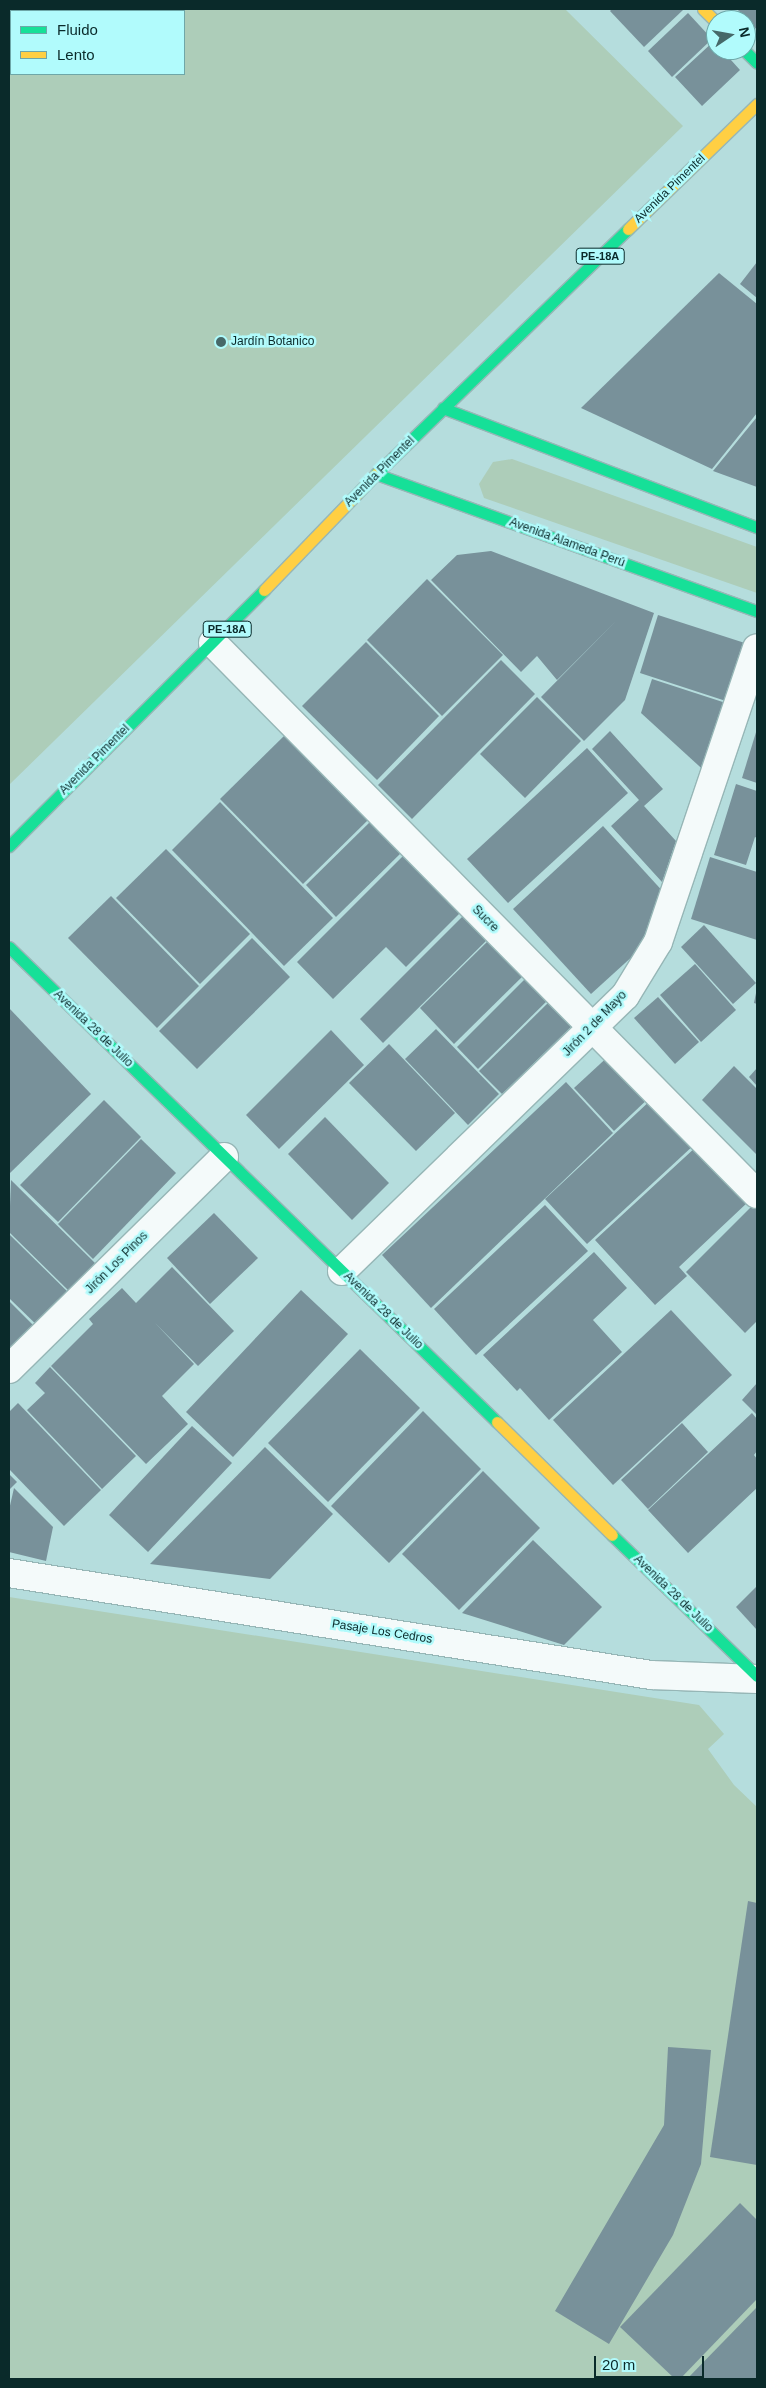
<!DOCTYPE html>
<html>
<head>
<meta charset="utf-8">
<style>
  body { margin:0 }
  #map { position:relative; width:766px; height:2388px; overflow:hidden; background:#b5dddd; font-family:Arial,sans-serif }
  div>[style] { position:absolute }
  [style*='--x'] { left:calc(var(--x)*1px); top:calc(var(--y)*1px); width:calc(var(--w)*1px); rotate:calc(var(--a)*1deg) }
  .green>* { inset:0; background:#adcdb9 }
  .building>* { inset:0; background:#78919a }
  .roads { filter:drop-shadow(1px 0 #96b6b6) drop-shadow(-1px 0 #96b6b6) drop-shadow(0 1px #96b6b6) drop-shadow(0 -1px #96b6b6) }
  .street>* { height:28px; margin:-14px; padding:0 14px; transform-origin:14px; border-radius:14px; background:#f4fafa }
  .fast>* { height:11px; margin:-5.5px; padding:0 5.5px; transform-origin:5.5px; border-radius:5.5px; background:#16e098 }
  .slow>* { height:11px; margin:-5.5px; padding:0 5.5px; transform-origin:5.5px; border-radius:5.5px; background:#ffcf43 }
  .dots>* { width:14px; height:14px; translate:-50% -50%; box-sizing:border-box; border:2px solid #b1fbfc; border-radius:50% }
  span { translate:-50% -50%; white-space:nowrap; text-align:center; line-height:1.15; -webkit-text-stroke:5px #b1fbfc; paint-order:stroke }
  .shield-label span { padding:1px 4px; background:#b1fbfc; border:1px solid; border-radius:4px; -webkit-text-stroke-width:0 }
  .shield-label { font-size:11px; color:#0a2a2a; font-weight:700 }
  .street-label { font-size:12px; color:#0a2a2a }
  .poi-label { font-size:12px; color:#0a2a2a }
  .left { translate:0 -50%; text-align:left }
  .frame { position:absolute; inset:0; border:10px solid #0a2a2a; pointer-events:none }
  .legend { position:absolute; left:10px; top:10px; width:175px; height:65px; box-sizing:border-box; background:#b1fbfc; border:1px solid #6ea7a8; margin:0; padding:6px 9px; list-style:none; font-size:15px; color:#0a2a2a }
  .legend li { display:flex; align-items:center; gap:10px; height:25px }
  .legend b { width:25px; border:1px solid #6ea7a8 }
  .north { position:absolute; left:706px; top:10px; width:50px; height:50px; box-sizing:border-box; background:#b1fbfc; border:1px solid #6ea7a8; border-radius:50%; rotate:78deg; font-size:14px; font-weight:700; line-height:20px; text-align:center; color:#0a2a2a }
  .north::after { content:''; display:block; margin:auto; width:18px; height:22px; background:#466969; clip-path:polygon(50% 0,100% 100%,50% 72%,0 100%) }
  .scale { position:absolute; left:594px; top:2356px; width:110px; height:22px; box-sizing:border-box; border:2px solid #0a2a2a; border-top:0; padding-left:6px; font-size:15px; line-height:18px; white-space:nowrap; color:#0a2a2a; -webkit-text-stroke:4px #b1fbfc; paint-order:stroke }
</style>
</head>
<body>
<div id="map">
  <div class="green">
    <i style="clip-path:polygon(evenodd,9px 9px,565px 9px,683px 126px,9px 785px,9px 9px,11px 11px,184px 11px,184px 74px,11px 74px,11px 11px)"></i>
    <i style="clip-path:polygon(512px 459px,757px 547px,757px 593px,484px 498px,479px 484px,493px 462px)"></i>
    <i style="clip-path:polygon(9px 1597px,699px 1705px,724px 1734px,708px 1749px,734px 1785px,757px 1807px,757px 2345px,722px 2379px,9px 2379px)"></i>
  </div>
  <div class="building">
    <i style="clip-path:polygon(612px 9px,682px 9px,683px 10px,644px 47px,610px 11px)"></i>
    <i style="clip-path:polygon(737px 9px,757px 9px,757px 30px)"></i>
    <i style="clip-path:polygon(688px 13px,712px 39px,672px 77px,648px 51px)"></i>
    <i style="clip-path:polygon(714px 41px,716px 50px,722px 50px,740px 70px,702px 106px,675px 77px)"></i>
    <i style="clip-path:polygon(757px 262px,757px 298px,740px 284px)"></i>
    <i style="clip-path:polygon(719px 273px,757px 304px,757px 413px,712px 469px,581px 408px)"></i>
    <i style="clip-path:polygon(757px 417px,757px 487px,713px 471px)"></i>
    <i style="clip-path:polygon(491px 551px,654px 613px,625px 700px,584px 741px,541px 697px,616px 621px,557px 680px,537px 656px,521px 672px,431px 580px,457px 555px)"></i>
    <i style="clip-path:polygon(427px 579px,503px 655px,442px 716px,367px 640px)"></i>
    <i style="clip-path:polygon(658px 615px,751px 645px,732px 703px,640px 673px)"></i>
    <i style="clip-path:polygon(366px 642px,439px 716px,377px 780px,302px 706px)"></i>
    <i style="clip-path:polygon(501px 660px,535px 694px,412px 819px,378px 785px)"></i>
    <i style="clip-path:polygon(652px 679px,735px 706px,710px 776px,641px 713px)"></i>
    <i style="clip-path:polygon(537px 697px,581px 741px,525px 798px,480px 754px)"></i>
    <i style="clip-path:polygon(757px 729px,757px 783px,742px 778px)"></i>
    <i style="clip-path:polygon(610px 731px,663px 789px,644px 806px,676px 841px,662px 882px,611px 826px,639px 800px,592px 749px)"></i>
    <i style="clip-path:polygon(286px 734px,369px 819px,303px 884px,220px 799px)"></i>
    <i style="clip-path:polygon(587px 748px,628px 793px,508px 903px,467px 859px)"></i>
    <i style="clip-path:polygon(736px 784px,757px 791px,757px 838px,755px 837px,746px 865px,714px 855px)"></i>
    <i style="clip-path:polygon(220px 802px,333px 918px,284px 966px,172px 850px)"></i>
    <i style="clip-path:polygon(373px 819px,404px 850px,336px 917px,306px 885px)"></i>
    <i style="clip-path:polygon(603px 826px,667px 896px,646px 944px,591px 994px,513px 909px)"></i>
    <i style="clip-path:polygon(166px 849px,250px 934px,200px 984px,116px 898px)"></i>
    <i style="clip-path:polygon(405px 854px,462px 911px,406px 967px,386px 947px,333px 999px,297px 962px)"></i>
    <i style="clip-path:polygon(710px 857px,757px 872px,757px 940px,691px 919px)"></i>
    <i style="clip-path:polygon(111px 896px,199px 986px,157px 1028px,68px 938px)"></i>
    <i style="clip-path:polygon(468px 911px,492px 935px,383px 1043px,360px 1019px)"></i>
    <i style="clip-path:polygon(704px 925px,756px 983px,733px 1004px,681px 947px)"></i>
    <i style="clip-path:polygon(492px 937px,527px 972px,454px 1044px,420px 1008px)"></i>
    <i style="clip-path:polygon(252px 938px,290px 977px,197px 1069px,159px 1031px)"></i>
    <i style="clip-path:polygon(695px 964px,736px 1010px,701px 1042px,660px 995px)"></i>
    <i style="clip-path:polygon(530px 974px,552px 996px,478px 1069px,457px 1047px)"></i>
    <i style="clip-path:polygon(757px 988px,757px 1004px,754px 1003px)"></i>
    <i style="clip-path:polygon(658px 997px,699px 1042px,675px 1064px,634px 1018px)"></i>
    <i style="clip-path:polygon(553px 998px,576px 1022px,502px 1094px,479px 1071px)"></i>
    <i style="clip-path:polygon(9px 1008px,91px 1094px,9px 1174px)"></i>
    <i style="clip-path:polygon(436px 1029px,499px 1094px,468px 1125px,405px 1059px)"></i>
    <i style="clip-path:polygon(331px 1030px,364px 1065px,279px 1149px,246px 1115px)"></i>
    <i style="clip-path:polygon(389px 1044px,455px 1113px,416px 1151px,349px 1083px)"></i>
    <i style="clip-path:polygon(613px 1052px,652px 1095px,614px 1131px,574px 1088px)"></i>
    <i style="clip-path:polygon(734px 1066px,757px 1089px,757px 1155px,702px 1100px)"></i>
    <i style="clip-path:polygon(757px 1068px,757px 1086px,749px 1077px)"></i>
    <i style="clip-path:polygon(566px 1082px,613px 1133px,431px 1308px,382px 1255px)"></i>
    <i style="clip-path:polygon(653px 1098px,695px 1144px,587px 1244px,545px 1199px)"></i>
    <i style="clip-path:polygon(104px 1100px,141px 1137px,58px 1222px,20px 1185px)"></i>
    <i style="clip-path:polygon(325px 1117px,389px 1183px,352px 1220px,288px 1154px)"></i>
    <i style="clip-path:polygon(141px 1139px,176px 1173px,93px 1259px,58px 1224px)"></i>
    <i style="clip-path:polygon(697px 1146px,748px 1202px,679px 1267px,687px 1276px,655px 1305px,595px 1240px)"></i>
    <i style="clip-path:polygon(11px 1180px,98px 1266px,71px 1293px,9px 1232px)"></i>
    <i style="clip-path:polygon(757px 1201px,757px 1321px,745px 1333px,686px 1272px)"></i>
    <i style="clip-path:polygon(545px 1205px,588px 1251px,476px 1355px,434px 1309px)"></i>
    <i style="clip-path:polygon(214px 1213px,258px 1258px,210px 1304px,167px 1258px)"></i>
    <i style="clip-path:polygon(9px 1234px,75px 1299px,44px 1332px,9px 1298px)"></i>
    <i style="clip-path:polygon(594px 1252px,627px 1288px,593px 1320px,622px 1352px,549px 1420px,520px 1388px,517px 1391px,483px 1355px)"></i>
    <i style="clip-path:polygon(172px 1267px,234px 1331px,198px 1366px,155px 1323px,194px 1364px,162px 1396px,188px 1424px,146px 1464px,51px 1366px,93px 1324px,89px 1319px,122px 1288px,136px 1303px)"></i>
    <i style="clip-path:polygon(301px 1290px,348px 1334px,233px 1457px,186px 1412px)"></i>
    <i style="clip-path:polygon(9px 1301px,33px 1325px,9px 1350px)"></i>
    <i style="clip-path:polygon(671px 1310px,732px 1375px,613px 1485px,553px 1420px)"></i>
    <i style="clip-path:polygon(360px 1349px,420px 1408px,328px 1502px,268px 1443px)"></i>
    <i style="clip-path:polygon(50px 1367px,136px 1456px,102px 1489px,27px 1410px,45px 1393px,35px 1383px)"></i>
    <i style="clip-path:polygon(757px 1383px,757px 1415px,742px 1400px)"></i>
    <i style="clip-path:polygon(18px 1403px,101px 1490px,64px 1526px,9px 1469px,9px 1412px)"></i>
    <i style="clip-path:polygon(423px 1411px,481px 1469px,389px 1563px,331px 1506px)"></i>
    <i style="clip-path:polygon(752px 1413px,757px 1419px,757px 1451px,754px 1455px,757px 1459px,757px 1488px,688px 1553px,648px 1510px)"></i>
    <i style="clip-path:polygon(682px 1423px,708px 1452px,648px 1509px,621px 1480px)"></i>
    <i style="clip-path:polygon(192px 1426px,232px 1463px,148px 1552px,109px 1515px)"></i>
    <i style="clip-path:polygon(265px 1447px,333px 1514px,270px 1579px,150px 1564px)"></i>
    <i style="clip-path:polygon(483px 1471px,540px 1528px,459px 1610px,402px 1554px)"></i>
    <i style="clip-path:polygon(9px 1474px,17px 1482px,9px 1490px)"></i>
    <i style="clip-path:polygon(14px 1488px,53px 1527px,46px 1561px,9px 1552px,9px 1510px)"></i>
    <i style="clip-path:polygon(533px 1540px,602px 1607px,564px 1645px,462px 1613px)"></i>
    <i style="clip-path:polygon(757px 1586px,757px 1630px,736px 1607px)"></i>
    <i style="clip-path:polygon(748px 1901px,757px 1903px,757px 2165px,710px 2157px)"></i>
    <i style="clip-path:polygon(668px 2047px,711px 2050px,701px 2164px,673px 2235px,609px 2344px,555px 2311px,664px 2125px)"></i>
    <i style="clip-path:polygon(740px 2203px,757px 2220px,757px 2299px,680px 2379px,675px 2379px,620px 2327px)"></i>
    <i style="clip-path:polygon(757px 2307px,757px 2379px,687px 2379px)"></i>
  </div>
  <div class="roads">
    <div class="street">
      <i style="--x:213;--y:643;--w:774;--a:45.37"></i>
      <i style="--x:342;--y:1271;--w:395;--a:-44.2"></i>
      <i style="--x:625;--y:996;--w:63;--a:-58.6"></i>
      <i style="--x:658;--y:942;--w:310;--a:-71.4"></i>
      <i style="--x:9;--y:1369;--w:302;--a:-44.6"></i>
      <i style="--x:9;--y:1573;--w:650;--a:9.03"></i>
      <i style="--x:651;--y:1675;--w:106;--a:2.2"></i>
    </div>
    <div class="fast">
      <i style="--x:744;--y:50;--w:18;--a:45"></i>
      <i style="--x:443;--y:408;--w:336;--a:20.8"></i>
      <i style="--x:377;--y:473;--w:350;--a:-44.2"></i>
      <i style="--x:376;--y:474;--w:405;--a:19.8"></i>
      <i style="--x:9;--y:846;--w:361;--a:-45.1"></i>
      <i style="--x:9;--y:947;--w:681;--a:44.23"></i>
      <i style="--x:612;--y:1535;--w:202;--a:44.2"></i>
    </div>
    <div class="slow">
      <i style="--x:703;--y:9;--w:18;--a:45"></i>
      <i style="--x:628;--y:229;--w:180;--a:-44.1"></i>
      <i style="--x:264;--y:590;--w:163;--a:-46"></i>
      <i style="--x:497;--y:1422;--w:161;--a:44.5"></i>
    </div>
  </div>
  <div class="dots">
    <i style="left:221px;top:342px;background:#466969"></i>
  </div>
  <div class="shield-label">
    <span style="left:600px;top:256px">PE-18A</span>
    <span style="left:227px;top:629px">PE-18A</span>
  </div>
  <div class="street-label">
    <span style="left:670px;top:189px;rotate:-44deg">Avenida Pimentel</span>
    <span style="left:380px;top:472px;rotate:-45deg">Avenida Pimentel</span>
    <span style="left:567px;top:543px;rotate:20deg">Avenida Alameda Perú</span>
    <span style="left:95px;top:760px;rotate:-45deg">Avenida Pimentel</span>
    <span style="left:485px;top:919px;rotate:45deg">Sucre</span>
    <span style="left:595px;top:1024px;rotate:-46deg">Jirón 2 de Mayo</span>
    <span style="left:93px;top:1029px;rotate:44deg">Avenida 28 de Julio</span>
    <span style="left:117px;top:1263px;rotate:-45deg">Jirón Los Pinos</span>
    <span style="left:383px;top:1311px;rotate:44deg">Avenida 28 de Julio</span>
    <span style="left:673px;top:1594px;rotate:44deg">Avenida 28 de Julio</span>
    <span style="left:382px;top:1632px;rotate:9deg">Pasaje Los Cedros</span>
  </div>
  <div class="poi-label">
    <span class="left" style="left:231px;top:342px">Jardín Botanico</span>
  </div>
  <div class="frame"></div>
  <ul class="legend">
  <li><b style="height:6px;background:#16e098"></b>Fluido</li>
  <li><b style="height:6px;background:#ffcf43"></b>Lento</li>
  </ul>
  <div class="north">N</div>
  <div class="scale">20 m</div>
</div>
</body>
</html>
